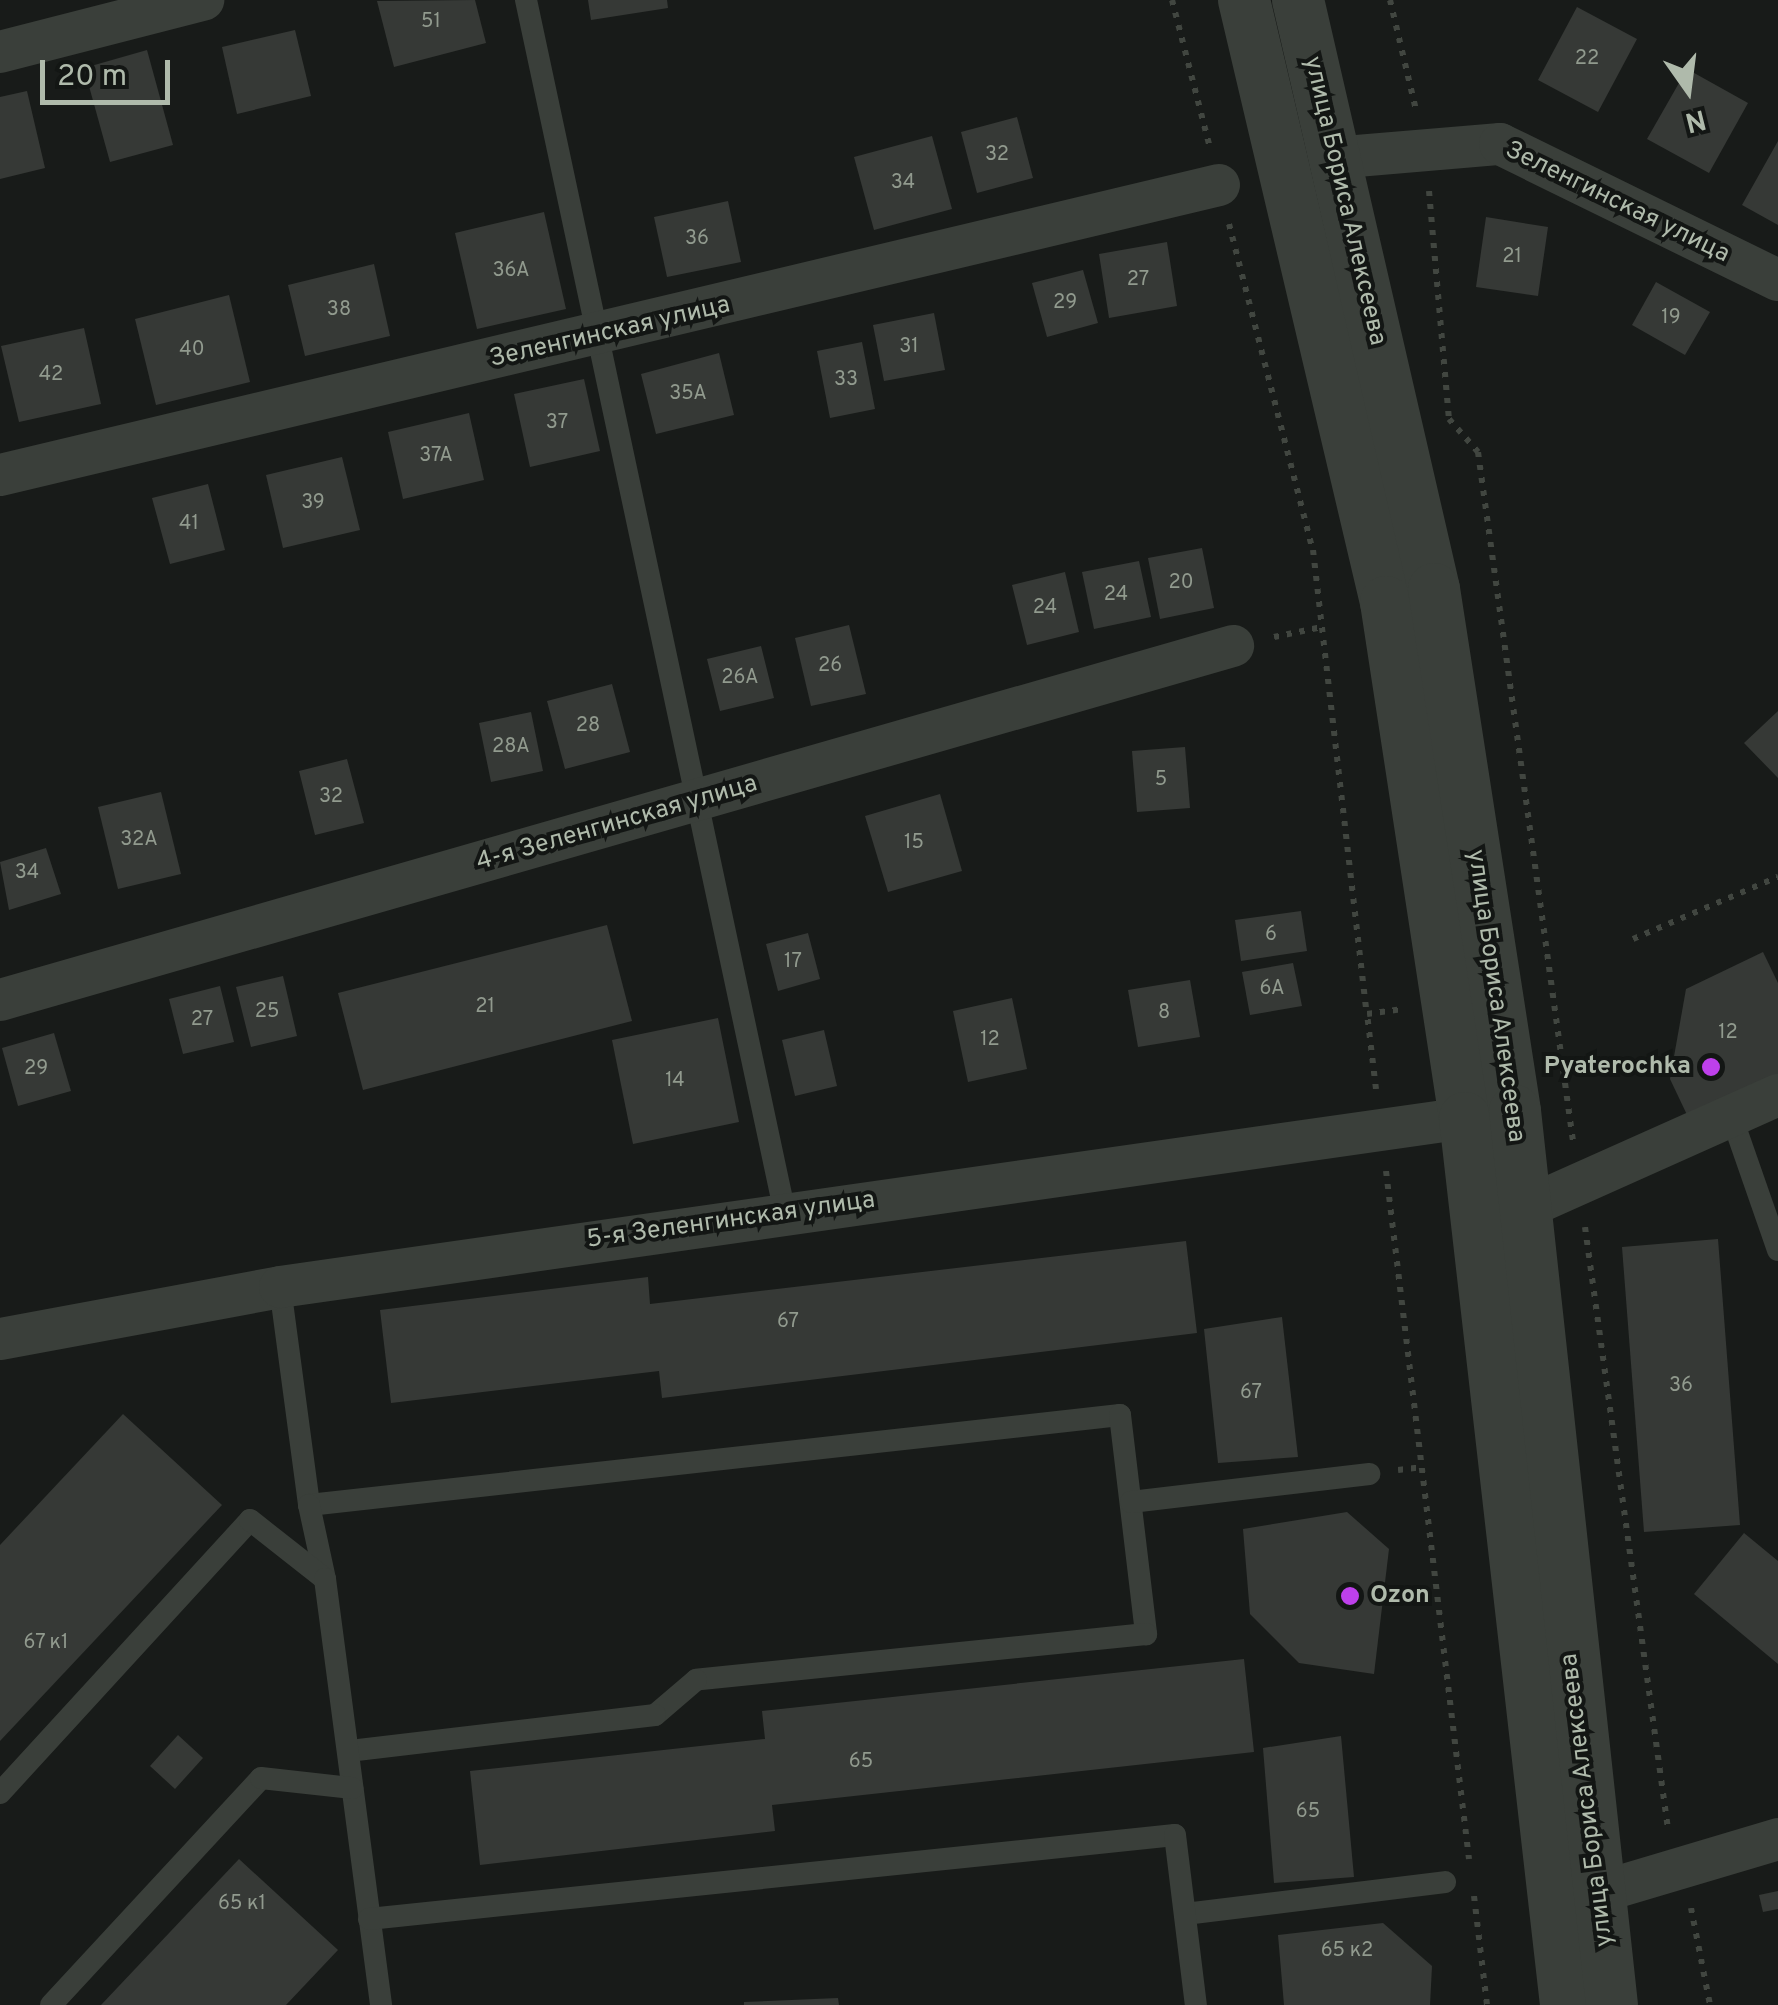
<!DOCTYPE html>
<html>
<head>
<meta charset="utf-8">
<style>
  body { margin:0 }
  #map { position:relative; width:1778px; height:2005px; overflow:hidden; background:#181b19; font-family:Overpass,sans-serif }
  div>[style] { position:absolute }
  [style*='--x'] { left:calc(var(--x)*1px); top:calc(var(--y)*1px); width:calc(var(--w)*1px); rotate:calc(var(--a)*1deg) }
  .building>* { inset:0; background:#363936 }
  .path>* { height:6px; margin-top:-3px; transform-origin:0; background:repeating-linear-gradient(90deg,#414640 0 5px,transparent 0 13px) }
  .service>* { height:22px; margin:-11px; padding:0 11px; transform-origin:11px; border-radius:11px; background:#3a3f3a }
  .minor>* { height:42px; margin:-21px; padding:0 21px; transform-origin:21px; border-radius:21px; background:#3a3f3a }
  .tertiary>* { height:52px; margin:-26px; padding:0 26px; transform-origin:26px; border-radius:26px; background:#3a3f3a }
  .dots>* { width:28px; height:28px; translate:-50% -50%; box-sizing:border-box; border:5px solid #131614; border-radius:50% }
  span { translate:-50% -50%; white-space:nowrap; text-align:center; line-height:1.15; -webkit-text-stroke:8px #131614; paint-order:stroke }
  .number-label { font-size:20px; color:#919a8e }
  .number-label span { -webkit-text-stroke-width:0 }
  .street-label { font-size:25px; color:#afbaab }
  .poi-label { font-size:25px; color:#afbaab; font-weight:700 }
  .right { translate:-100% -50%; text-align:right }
  .left { translate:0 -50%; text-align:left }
  .north { position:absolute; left:1638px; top:40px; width:100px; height:100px; -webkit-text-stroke:8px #131614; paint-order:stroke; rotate:166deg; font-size:28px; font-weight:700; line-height:40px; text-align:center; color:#afbaab }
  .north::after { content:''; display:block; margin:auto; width:35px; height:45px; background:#afbaab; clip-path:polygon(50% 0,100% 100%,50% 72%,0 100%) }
  .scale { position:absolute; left:40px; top:60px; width:130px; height:45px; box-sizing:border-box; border:5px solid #afbaab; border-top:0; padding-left:12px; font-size:30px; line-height:35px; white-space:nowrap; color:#afbaab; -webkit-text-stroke:8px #131614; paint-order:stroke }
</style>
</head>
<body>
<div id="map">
  <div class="building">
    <i style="clip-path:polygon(475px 0,486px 43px,394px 67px,377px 1px)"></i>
    <i style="clip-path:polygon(588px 0,667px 0,668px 8px,591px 20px)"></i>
    <i style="clip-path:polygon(1577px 7px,1637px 39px,1598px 112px,1538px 80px)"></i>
    <i style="clip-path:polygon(295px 30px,311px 96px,237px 114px,222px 47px)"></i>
    <i style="clip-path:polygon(147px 50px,173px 145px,110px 162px,84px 68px)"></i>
    <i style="clip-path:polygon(1687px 69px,1748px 103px,1709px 173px,1647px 139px)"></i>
    <i style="clip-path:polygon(27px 91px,45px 168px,0 179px,0 97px)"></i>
    <i style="clip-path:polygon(1017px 117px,1033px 178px,977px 193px,961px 132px)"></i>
    <i style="clip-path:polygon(932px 136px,952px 209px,874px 230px,854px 157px)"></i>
    <i style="clip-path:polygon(1778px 141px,1778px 225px,1742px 205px)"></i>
    <i style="clip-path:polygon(728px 201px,741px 262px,667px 277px,654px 217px)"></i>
    <i style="clip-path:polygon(544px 212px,566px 309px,477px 329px,455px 233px)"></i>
    <i style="clip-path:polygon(1486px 217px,1548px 227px,1538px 296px,1476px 287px)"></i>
    <i style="clip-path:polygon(1167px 242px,1177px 306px,1109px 318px,1099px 254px)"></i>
    <i style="clip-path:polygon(374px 264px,390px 336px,305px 356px,288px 285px)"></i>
    <i style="clip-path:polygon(1083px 270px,1098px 323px,1047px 337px,1032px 283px)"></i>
    <i style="clip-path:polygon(1656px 282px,1710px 312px,1685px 355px,1632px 325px)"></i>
    <i style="clip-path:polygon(229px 295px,250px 382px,156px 405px,135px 319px)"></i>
    <i style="clip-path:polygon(934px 313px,945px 370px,884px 381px,873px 325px)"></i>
    <i style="clip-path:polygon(84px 328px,101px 404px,19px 422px,1px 346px)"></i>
    <i style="clip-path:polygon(862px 342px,875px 409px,830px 418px,817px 351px)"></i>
    <i style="clip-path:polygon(719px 353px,734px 415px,656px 434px,641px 374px)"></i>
    <i style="clip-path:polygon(584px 379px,600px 451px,530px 467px,514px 394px)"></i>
    <i style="clip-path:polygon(469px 413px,484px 480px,403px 499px,388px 432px)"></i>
    <i style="clip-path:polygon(342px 457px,360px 530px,283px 548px,266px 475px)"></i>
    <i style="clip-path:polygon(208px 484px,225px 550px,170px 564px,152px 498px)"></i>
    <i style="clip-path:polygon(1202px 548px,1214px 608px,1160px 619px,1148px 558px)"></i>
    <i style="clip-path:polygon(1139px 561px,1151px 617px,1094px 629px,1082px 572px)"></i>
    <i style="clip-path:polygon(1065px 572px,1079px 632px,1027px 645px,1012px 585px)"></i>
    <i style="clip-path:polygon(849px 625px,866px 694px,811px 706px,795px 638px)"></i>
    <i style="clip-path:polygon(761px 646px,774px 698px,720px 711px,707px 659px)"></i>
    <i style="clip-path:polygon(612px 684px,630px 752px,565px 769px,547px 701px)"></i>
    <i style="clip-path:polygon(1778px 711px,1778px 778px,1744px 743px)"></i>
    <i style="clip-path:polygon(531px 712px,543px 771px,491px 782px,479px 723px)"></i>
    <i style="clip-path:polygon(1185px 747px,1190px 808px,1137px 812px,1132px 751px)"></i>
    <i style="clip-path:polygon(347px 759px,364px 823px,315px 835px,299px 771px)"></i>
    <i style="clip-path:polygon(161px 792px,181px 874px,118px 889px,98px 807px)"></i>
    <i style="clip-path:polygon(940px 794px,962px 871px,888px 892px,865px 816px)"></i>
    <i style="clip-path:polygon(46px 848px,61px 894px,9px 910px,0 862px)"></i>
    <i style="clip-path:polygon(1301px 911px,1307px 951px,1241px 961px,1235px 920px)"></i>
    <i style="clip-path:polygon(607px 925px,632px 1021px,363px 1090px,338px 993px)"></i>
    <i style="clip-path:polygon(808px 933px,820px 979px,778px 991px,766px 944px)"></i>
    <i style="clip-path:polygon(1763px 952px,1778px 983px,1778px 1078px,1689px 1119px,1670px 1079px,1686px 989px)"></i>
    <i style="clip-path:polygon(1293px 963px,1302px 1006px,1250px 1015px,1242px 972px)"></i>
    <i style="clip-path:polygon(283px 976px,297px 1036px,251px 1047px,236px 987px)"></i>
    <i style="clip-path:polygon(1190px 980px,1200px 1037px,1138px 1047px,1128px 990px)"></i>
    <i style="clip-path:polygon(220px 986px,234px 1042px,183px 1054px,169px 999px)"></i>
    <i style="clip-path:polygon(1012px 998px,1027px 1069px,968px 1082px,953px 1011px)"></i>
    <i style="clip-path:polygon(718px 1018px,739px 1122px,633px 1144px,612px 1040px)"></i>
    <i style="clip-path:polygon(824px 1030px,837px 1086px,795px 1096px,782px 1040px)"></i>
    <i style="clip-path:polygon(54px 1033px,71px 1091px,18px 1106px,2px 1048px)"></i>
    <i style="clip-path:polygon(1718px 1239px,1740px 1525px,1644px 1532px,1622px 1247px)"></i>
    <i style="clip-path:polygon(1186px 1241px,1197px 1333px,662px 1398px,659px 1371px,391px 1403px,380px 1310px,648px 1277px,650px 1304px)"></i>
    <i style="clip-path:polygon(1282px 1317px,1298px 1457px,1218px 1463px,1204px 1329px)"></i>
    <i style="clip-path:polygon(123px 1414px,222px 1505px,0 1741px,0 1545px)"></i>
    <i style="clip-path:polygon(1347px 1512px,1389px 1549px,1374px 1674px,1299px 1663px,1250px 1614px,1243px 1529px)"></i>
    <i style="clip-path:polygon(1744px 1533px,1778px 1561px,1778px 1664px,1694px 1594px)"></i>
    <i style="clip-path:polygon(1244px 1659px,1254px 1752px,772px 1805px,775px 1831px,480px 1865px,470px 1771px,765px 1739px,762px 1711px)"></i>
    <i style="clip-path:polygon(178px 1735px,203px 1758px,175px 1789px,150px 1766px)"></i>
    <i style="clip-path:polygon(1341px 1736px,1354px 1877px,1274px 1883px,1263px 1748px)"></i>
    <i style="clip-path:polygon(239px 1859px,338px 1950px,286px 2005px,101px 2005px)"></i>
    <i style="clip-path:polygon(1778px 1891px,1778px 1909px,1763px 1912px,1759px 1895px)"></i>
    <i style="clip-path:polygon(1383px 1923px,1432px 1966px,1430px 2005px,1284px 2005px,1278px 1935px)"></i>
    <i style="clip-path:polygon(838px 1998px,839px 2005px,744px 2005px,744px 2002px)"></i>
  </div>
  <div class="path">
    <i style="--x:1172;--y:0;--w:149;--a:75.6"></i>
    <i style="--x:1390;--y:0;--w:113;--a:76.7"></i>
    <i style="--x:1429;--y:191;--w:229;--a:85"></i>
    <i style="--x:1449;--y:419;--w:44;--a:48.7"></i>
    <i style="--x:1478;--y:452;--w:696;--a:82.15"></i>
    <i style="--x:1229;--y:224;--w:337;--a:75.6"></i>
    <i style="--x:1313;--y:550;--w:467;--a:83.4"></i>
    <i style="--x:1274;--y:637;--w:49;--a:-11.8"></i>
    <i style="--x:1633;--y:939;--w:158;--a:-23.2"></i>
    <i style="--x:1376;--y:1089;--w:76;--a:-96.8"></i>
    <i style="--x:1367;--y:1014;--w:36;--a:-8"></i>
    <i style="--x:1386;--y:1171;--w:693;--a:83.12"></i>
    <i style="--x:1585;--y:1227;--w:608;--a:82.15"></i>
    <i style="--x:1398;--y:1470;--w:23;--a:-7"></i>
    <i style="--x:1474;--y:1896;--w:110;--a:83.2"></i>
    <i style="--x:1691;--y:1908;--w:99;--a:78.9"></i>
  </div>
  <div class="service">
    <i style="--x:526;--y:0;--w:1240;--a:77.95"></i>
    <i style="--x:1731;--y:1115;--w:143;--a:70.8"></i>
    <i style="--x:280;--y:1287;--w:220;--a:82.4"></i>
    <i style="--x:309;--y:1505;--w:816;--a:-6.33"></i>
    <i style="--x:1120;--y:1415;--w:221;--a:83.2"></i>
    <i style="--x:1146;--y:1634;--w:452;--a:174.2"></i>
    <i style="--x:696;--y:1680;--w:54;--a:139.5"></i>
    <i style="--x:655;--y:1715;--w:309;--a:173.3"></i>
    <i style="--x:1131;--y:1502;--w:240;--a:-6.7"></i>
    <i style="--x:309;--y:1505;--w:76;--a:77.8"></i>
    <i style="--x:0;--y:1793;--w:370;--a:-47.5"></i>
    <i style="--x:250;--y:1520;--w:95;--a:38.2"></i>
    <i style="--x:325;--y:1579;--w:430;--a:82.5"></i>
    <i style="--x:1185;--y:1914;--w:262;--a:-7"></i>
    <i style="--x:369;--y:1919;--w:810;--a:-5.95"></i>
    <i style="--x:1175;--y:1835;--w:171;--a:83"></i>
    <i style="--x:51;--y:2005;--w:309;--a:-47.2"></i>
    <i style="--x:261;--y:1778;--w:92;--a:6.3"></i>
  </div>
  <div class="minor">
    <i style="--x:0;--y:52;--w:210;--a:-14.4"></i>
    <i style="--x:1333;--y:158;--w:168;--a:-4.8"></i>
    <i style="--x:1500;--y:144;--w:309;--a:26.1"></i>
    <i style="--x:0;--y:475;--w:1253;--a:-13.38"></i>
    <i style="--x:0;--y:1000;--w:1283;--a:-16.02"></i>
    <i style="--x:1523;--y:1209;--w:279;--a:-24.1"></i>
    <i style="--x:0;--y:1339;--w:285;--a:-10.5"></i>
    <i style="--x:280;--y:1287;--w:1197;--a:-8.12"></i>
    <i style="--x:1597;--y:1893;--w:189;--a:-16.6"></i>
  </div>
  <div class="tertiary">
    <i style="--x:1244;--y:0;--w:619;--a:76.73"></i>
    <i style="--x:1386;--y:602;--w:522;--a:81.3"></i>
    <i style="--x:1465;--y:1118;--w:893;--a:83.5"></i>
    <i style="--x:1298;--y:0;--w:604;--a:77"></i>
    <i style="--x:1434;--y:589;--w:528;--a:81.18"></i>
    <i style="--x:1515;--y:1111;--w:899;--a:83.81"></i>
  </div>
  <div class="dots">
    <i style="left:1711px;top:1067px;background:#be40eb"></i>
    <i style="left:1350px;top:1596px;background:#be40eb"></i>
  </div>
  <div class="number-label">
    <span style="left:431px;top:22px">51</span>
    <span style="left:1587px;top:59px">22</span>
    <span style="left:997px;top:155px">32</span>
    <span style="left:903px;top:183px">34</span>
    <span style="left:697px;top:239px">36</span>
    <span style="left:1512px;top:257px">21</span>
    <span style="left:511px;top:271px">36А</span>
    <span style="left:1138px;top:280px">27</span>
    <span style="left:1065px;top:303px">29</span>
    <span style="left:339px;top:310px">38</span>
    <span style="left:1671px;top:318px">19</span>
    <span style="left:909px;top:347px">31</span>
    <span style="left:192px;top:350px">40</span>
    <span style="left:51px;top:375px">42</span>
    <span style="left:846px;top:380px">33</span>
    <span style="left:688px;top:394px">35А</span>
    <span style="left:557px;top:423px">37</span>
    <span style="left:436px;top:456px">37А</span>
    <span style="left:313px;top:503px">39</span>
    <span style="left:189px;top:524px">41</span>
    <span style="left:1181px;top:583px">20</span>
    <span style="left:1116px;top:595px">24</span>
    <span style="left:1045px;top:608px">24</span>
    <span style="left:830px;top:666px">26</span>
    <span style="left:740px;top:678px">26А</span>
    <span style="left:588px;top:726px">28</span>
    <span style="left:511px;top:747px">28А</span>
    <span style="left:1161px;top:780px">5</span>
    <span style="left:331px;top:797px">32</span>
    <span style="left:139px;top:840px">32А</span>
    <span style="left:914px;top:843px">15</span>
    <span style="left:27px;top:873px">34</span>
    <span style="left:1271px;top:935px">6</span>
    <span style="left:793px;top:962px">17</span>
    <span style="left:1272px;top:989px">6А</span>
    <span style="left:485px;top:1007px">21</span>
    <span style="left:267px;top:1012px">25</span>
    <span style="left:1164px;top:1013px">8</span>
    <span style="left:202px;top:1020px">27</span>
    <span style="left:1728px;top:1033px">12</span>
    <span style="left:990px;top:1040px">12</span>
    <span style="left:36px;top:1069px">29</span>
    <span style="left:675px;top:1081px">14</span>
    <span style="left:788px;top:1322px">67</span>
    <span style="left:1681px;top:1386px">36</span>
    <span style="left:1251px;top:1393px">67</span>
    <span style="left:46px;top:1643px">67 к1</span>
    <span style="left:861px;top:1762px">65</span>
    <span style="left:1308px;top:1812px">65</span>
    <span style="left:242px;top:1904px">65 к1</span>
    <span style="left:1347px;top:1951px">65 к2</span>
  </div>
  <div class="street-label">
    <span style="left:1344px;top:201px;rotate:77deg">улица Бориса Алексеева</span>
    <span style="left:1617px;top:203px;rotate:26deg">Зеленгинская улица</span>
    <span style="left:610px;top:333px;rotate:-13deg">Зеленгинская улица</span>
    <span style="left:617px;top:824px;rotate:-16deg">4-я Зеленгинская улица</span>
    <span style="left:1495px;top:996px;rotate:82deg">улица Бориса Алексеева</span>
    <span style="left:731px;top:1221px;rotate:-8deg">5-я Зеленгинская улица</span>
    <span style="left:1588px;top:1800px;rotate:-97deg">улица Бориса Алексеева</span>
  </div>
  <div class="poi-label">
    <span class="right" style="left:1691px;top:1067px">Pyaterochka</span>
    <span class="left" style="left:1370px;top:1596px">Ozon</span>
  </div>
  <div class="north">N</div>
  <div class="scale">20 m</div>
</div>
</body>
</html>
